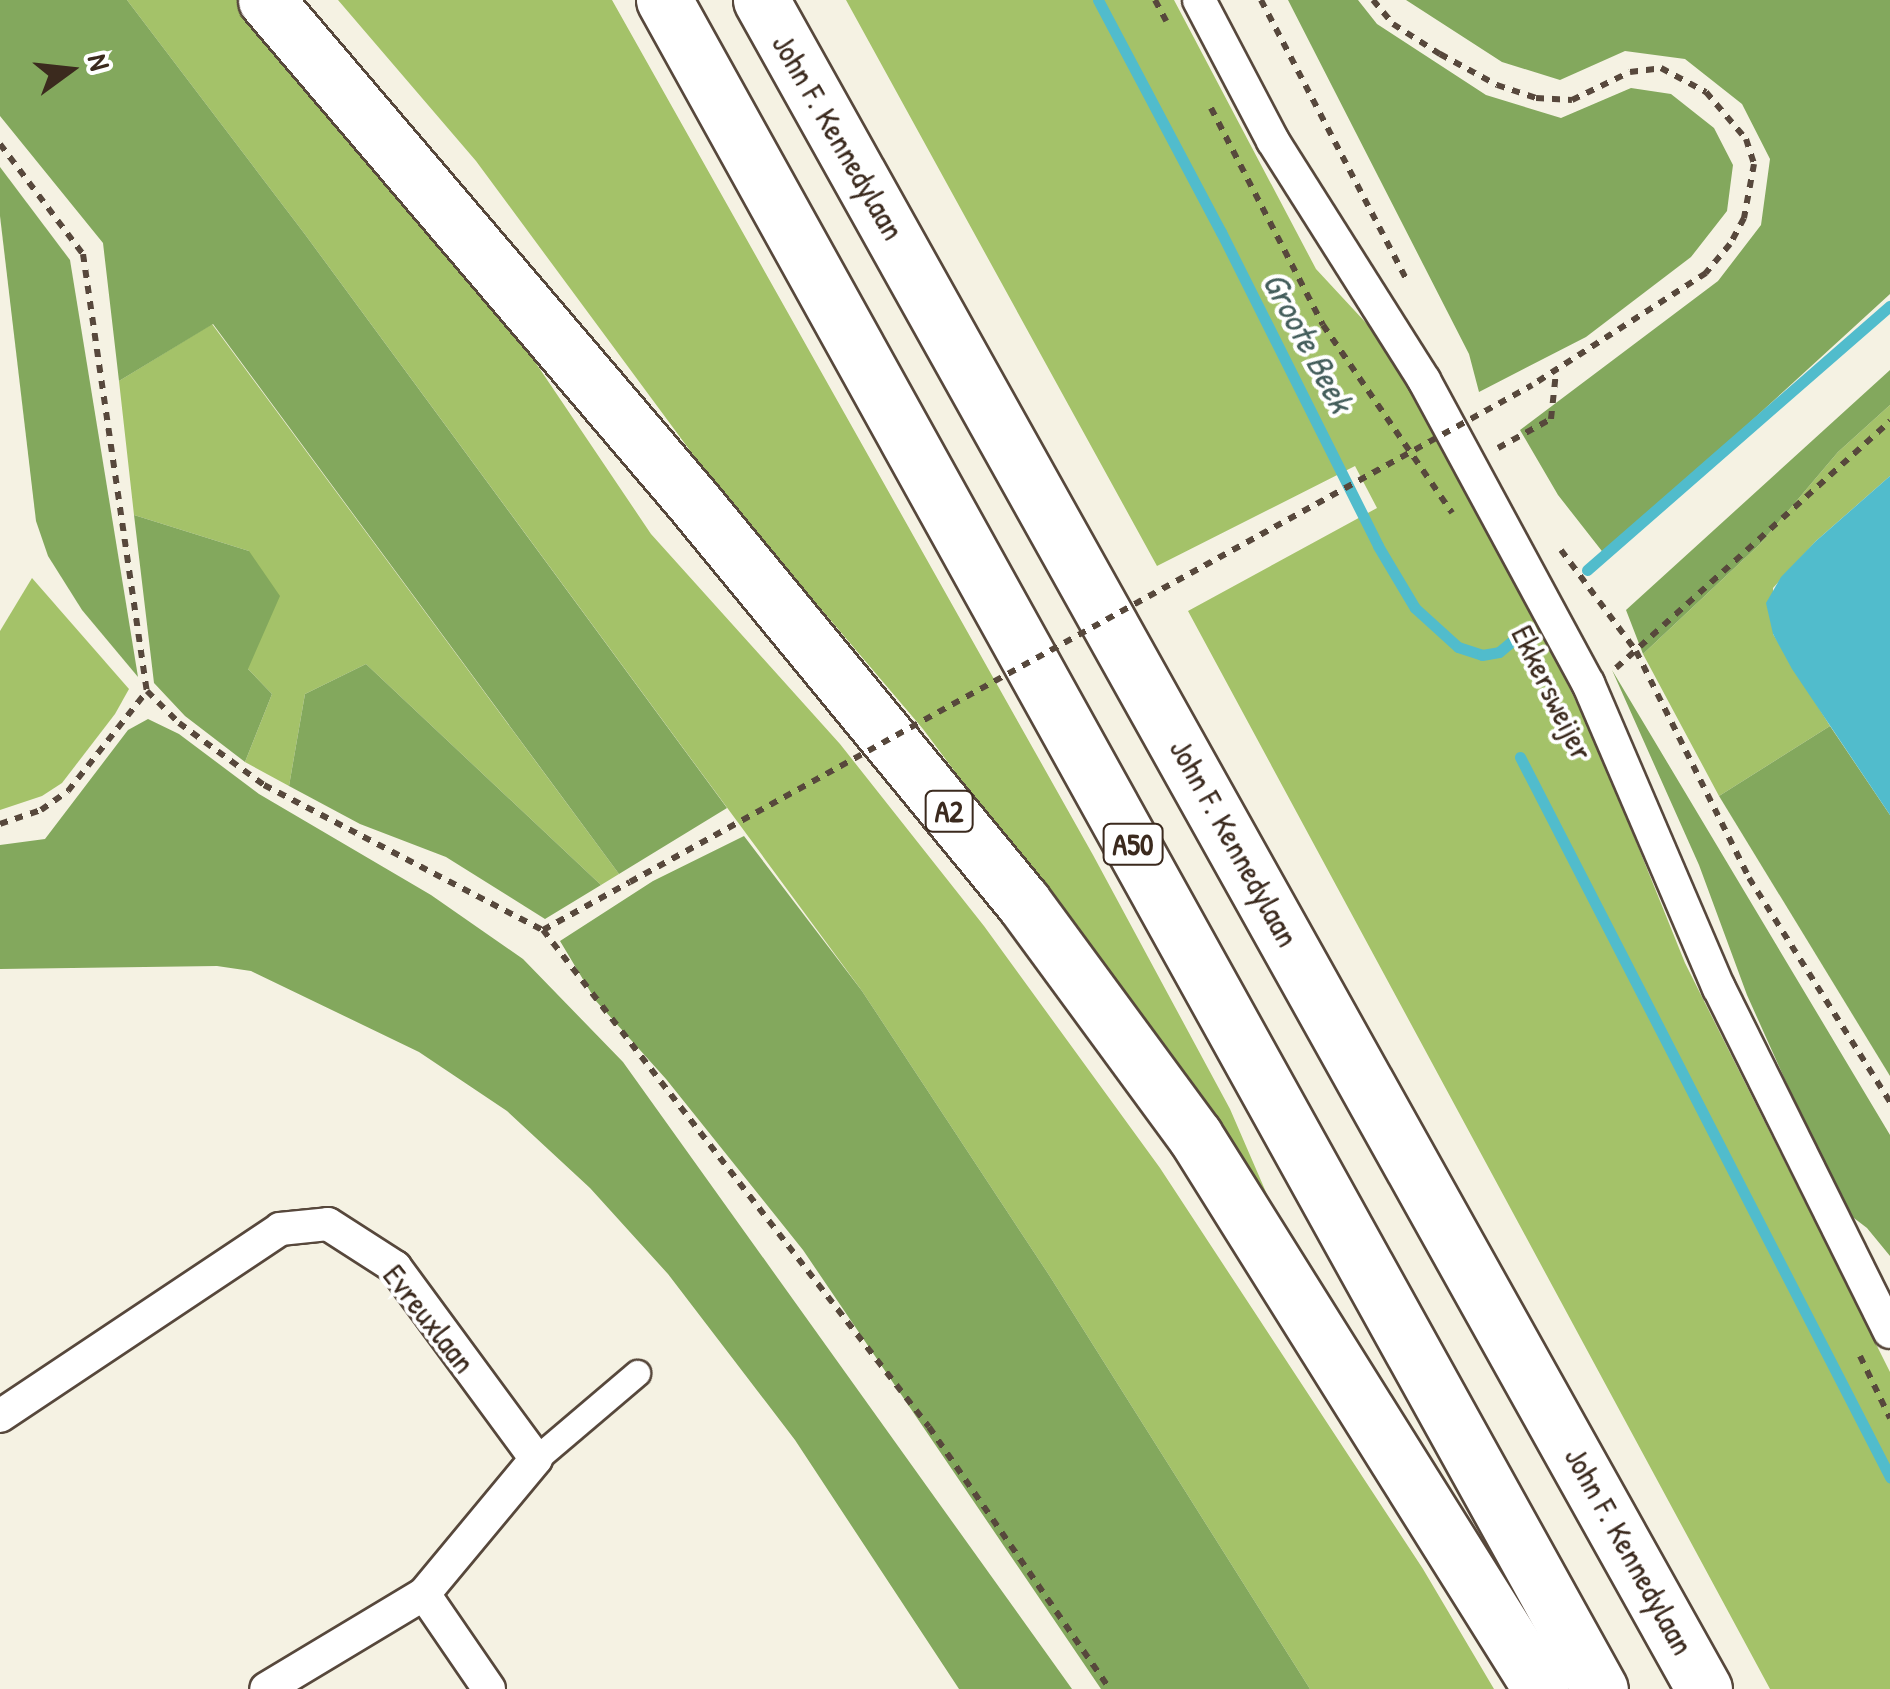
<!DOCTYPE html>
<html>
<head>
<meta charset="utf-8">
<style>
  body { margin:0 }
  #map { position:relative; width:1890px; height:1689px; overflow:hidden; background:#f5f2e3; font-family:"Patrick Hand",sans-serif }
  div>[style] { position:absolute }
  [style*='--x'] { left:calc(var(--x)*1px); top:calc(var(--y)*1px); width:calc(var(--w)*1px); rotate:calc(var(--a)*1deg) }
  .green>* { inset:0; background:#a4c269 }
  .forest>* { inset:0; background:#83a85d }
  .water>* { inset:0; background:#51bccc }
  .stream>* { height:11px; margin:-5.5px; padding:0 5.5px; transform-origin:5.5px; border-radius:5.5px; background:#51bccc }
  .path>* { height:6px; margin-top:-3px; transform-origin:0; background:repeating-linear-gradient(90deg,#57483c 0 8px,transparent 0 16px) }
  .roads { filter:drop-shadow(2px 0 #57483c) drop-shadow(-2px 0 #57483c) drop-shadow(0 2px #57483c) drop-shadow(0 -2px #57483c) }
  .pedestrian>* { height:25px; margin:-12.5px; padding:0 12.5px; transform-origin:12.5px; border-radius:12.5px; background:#fff }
  .minor>* { height:32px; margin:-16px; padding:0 16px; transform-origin:16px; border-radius:16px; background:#fff }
  .motorway>* { height:55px; margin:-27.5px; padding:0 27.5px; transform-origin:27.5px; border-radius:27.5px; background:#fff }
  .path-bridge>* { height:6px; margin-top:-3px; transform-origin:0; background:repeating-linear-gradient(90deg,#57483c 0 8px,transparent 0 16px) }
  span { translate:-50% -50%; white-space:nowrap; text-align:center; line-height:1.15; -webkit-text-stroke:8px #fff; paint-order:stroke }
  .shield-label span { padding:2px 8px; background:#fff; border:2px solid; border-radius:8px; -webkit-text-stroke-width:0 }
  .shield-label { font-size:30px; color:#3b2a1e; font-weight:700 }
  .street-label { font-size:32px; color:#3b2a1e }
  .water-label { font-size:35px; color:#435d5b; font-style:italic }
  .north { position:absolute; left:20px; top:20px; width:100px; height:100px; -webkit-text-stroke:8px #fff; paint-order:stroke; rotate:75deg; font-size:28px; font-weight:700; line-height:40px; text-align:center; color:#3b2a1e }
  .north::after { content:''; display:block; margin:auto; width:35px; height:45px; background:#3b2a1e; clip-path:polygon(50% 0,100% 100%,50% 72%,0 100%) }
</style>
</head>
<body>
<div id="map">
  <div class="green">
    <i style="clip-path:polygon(127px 0,240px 0,492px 298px,651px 534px,840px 744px,984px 926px,1160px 1168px,1423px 1569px,1494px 1689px,1310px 1689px,1049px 1275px,862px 991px,304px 233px)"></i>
    <i style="clip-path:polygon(338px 0,612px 0,1093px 855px,1230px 1109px,1282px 1229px,1036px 880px,923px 729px,714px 483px,476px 161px)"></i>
    <i style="clip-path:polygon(846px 0,1174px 0,1316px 269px,1380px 338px,1532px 609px,1600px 752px,1685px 963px,1890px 1372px,1890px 1689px,1770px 1689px,1188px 611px,1377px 508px,1355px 466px,1157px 566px)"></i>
    <i style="clip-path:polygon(212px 324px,619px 874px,601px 885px,366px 664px,305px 694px,289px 786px,245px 762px,272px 694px,248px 669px,249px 551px,134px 515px,119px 381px)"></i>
    <i style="clip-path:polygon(1890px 405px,1890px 476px,1816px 541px,1773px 588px,1773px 634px,1830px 726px,1719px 796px,1643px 654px,1760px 544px,1838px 452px)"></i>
    <i style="clip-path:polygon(32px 578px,129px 689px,115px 714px,62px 783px,42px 796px,0 810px,0 631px)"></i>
  </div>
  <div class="forest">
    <i style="clip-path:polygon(0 0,127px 0,304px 233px,727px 808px,619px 874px,213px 324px,119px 381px,103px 243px,0 116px)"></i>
    <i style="clip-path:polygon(1288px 0,1358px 0,1377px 24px,1486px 95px,1561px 118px,1631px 88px,1671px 94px,1714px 128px,1733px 165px,1727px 211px,1691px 257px,1586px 337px,1479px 392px,1469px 354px)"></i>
    <i style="clip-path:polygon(1406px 0,1890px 0,1890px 294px,1605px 555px,1558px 495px,1520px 430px,1718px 281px,1761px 225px,1770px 159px,1742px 104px,1685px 59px,1625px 51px,1560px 80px,1502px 62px)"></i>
    <i style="clip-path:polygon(0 167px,70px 260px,138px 677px,82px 610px,48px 556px,36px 521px,0 216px)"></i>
    <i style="clip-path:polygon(1890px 370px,1890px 405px,1838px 452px,1760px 544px,1643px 654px,1626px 610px)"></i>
    <i style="clip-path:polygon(134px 515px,249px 551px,280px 596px,248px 669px,272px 694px,245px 762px,185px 716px,154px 683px)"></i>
    <i style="clip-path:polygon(366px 664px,601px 885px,545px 919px,446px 857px,360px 824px,289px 786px,305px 694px)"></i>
    <i style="clip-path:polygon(1612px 670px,1890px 1135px,1890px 1256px,1867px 1228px,1846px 1212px,1835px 1191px,1747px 995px,1699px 865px)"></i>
    <i style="clip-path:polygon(148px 719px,179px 734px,259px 794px,431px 895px,523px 959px,623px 1062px,1072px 1689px,959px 1689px,795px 1440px,668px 1274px,590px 1188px,507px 1111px,419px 1052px,251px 971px,217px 966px,0 969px,0 845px,45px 839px,128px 730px)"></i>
    <i style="clip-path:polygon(1830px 726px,1890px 815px,1890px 1076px,1719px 796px)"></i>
    <i style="clip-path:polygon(744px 836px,862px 991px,1049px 1275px,1310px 1689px,1101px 1689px,803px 1250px,666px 1079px,596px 1001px,560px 941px,653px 881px)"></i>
  </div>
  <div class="water">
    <i style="clip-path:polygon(1890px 476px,1890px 815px,1792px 669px,1773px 634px,1766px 603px,1781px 577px,1816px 541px)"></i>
  </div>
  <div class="stream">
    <i style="--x:1098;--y:0;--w:263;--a:62.1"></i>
    <i style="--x:1221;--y:232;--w:351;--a:63.4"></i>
    <i style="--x:1378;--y:546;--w:72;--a:59.2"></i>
    <i style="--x:1415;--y:608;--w:58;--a:42.2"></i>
    <i style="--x:1458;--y:647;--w:25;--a:18"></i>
    <i style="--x:1482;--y:655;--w:17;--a:-10"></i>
    <i style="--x:1499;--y:652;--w:16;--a:-40"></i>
    <i style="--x:1587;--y:570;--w:402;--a:-41.1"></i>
    <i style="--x:1520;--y:757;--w:810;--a:62.8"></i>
  </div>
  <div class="path">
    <i style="--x:1155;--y:0;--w:24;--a:62"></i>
    <i style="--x:1261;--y:0;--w:316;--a:62.5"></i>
    <i style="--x:1373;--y:0;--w:31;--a:50"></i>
    <i style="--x:1393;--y:24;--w:56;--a:32.6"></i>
    <i style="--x:1440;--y:54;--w:65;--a:28.5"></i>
    <i style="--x:1497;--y:85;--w:41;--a:18.4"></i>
    <i style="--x:1536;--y:98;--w:36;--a:3"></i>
    <i style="--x:1572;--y:100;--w:64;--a:-25.8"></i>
    <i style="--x:1630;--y:72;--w:31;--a:-7"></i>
    <i style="--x:1661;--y:68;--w:51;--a:28.1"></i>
    <i style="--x:1706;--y:92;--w:62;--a:49.6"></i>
    <i style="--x:1746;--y:139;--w:26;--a:72"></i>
    <i style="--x:1754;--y:164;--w:55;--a:100.5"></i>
    <i style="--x:1744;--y:218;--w:30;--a:118"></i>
    <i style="--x:1730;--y:244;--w:38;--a:130"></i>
    <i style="--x:1706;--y:273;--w:207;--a:147.2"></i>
    <i style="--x:1211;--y:108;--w:244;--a:62.7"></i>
    <i style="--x:1323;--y:325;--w:228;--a:55.5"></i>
    <i style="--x:0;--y:144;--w:138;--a:53"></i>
    <i style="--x:83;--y:254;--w:442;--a:81.7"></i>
    <i style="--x:147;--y:691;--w:45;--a:45"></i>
    <i style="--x:179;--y:723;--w:105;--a:36.1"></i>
    <i style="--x:264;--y:785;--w:314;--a:27.5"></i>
    <i style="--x:543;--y:930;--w:629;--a:52.16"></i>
    <i style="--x:929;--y:1427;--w:318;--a:55.4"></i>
    <i style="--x:1498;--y:448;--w:60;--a:-28.7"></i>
    <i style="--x:1551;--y:419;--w:47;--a:-83.9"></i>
    <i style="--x:1561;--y:550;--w:126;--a:53.4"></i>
    <i style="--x:1636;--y:651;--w:254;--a:63.5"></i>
    <i style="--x:1749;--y:878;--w:265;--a:57.8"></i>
    <i style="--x:1616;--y:668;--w:369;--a:-42"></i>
    <i style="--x:0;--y:824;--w:43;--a:-18.9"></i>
    <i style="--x:41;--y:810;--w:33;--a:-35"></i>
    <i style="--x:68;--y:791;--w:127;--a:-51.7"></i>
    <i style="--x:543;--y:930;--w:99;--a:-28.9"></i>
    <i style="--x:1860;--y:1356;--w:69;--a:64.2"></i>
  </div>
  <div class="roads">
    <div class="pedestrian">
      <i style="--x:536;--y:1459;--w:133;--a:-40.4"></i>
    </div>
    <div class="minor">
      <i style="--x:1199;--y:0;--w:159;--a:62.3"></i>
      <i style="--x:1273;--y:141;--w:283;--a:57.7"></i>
      <i style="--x:1424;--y:380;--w:345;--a:61.6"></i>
      <i style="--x:1588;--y:683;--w:332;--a:66.8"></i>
      <i style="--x:1719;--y:988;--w:384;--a:63.6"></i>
      <i style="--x:0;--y:1416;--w:337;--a:-33.7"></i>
      <i style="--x:280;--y:1229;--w:48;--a:-5.9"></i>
      <i style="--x:328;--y:1224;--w:80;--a:32.7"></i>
      <i style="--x:395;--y:1267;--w:238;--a:53.7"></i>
      <i style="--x:536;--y:1459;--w:175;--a:129.7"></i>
      <i style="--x:424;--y:1594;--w:184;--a:149"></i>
      <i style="--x:424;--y:1594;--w:115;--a:55.6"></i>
    </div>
    <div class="motorway">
      <i style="--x:266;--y:0;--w:658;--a:49.56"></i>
      <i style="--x:693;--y:501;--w:519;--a:50.55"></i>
      <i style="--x:1023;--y:902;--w:290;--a:53.7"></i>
      <i style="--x:1195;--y:1136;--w:652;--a:57.97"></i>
      <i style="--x:664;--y:0;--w:1931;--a:61.01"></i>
      <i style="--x:761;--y:0;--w:1934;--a:60.82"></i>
    </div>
  </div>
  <div class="path-bridge">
    <i style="--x:630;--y:882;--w:1030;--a:-28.85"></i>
  </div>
  <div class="shield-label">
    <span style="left:949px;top:811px">A2</span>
    <span style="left:1133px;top:844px">A50</span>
  </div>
  <div class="street-label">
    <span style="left:838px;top:137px;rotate:60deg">John F. Kennedylaan</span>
    <span style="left:1552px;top:693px;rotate:64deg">Ekkersweijer</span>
    <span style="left:1234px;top:843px;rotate:61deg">John F. Kennedylaan</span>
    <span style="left:429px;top:1319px;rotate:52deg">Evreuxlaan</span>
    <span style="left:1629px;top:1551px;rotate:61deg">John F. Kennedylaan</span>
  </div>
  <div class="water-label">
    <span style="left:1308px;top:342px;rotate:62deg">Groote Beek</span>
  </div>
  <div class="north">N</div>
</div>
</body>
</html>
